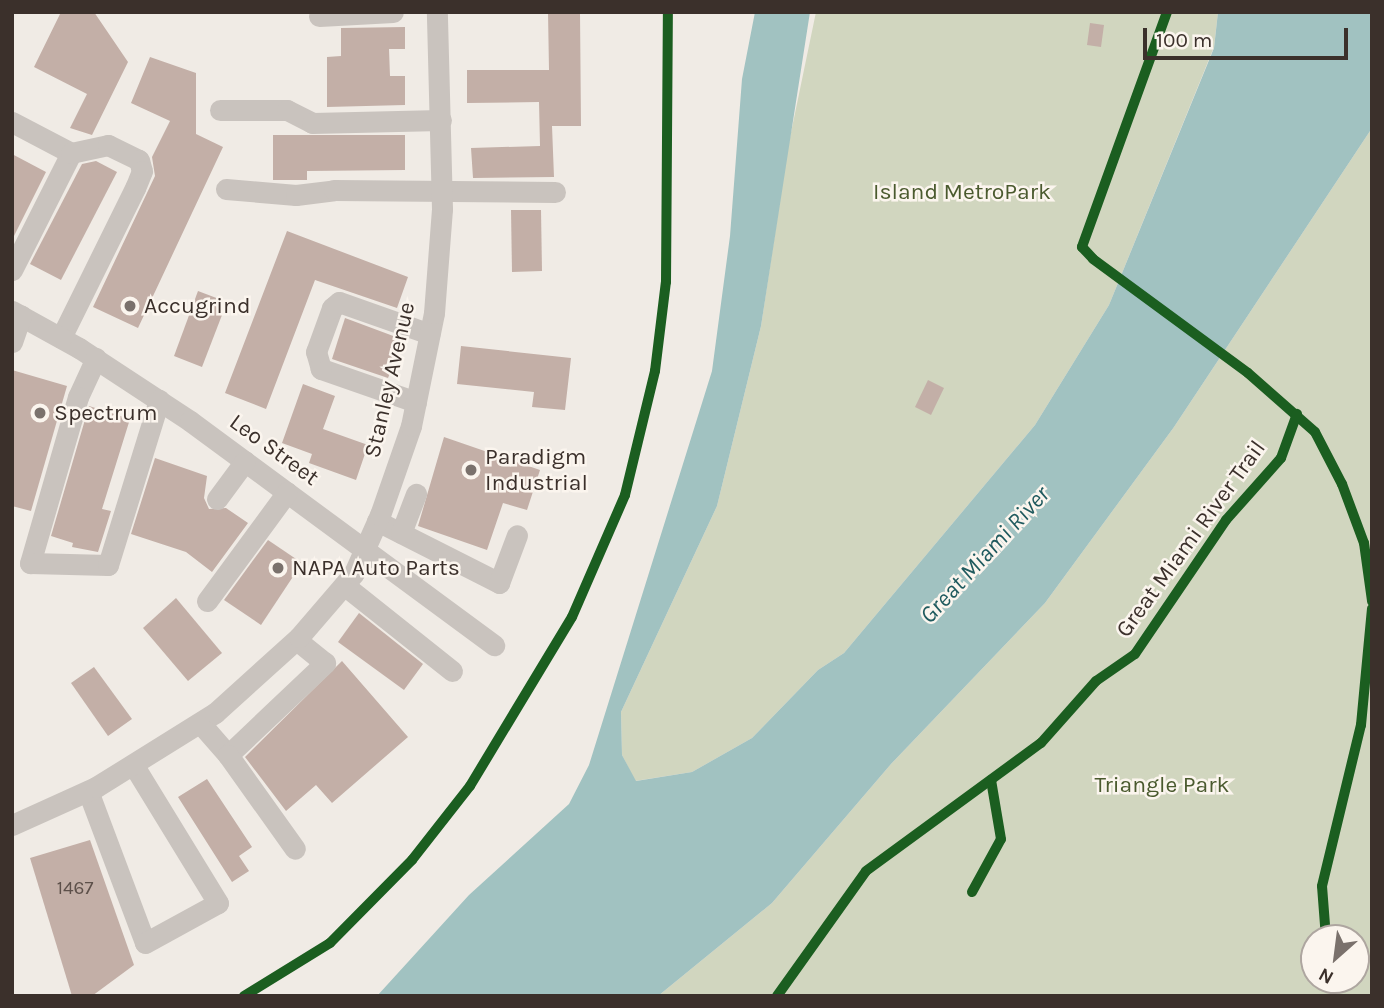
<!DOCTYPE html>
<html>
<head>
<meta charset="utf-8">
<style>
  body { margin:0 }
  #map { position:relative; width:1384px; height:1008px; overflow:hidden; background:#f0ebe5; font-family:Karla,sans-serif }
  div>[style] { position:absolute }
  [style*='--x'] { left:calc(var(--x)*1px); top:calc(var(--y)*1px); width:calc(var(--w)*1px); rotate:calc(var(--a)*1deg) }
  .green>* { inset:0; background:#d1d6bf }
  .water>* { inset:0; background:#a1c2c1 }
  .building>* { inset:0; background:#c3afa7 }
  .minor>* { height:21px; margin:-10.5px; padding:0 10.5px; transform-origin:10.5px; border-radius:10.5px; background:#c9c3be }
  .cycleway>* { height:10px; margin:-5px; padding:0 5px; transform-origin:5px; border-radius:5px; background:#1b5e20 }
  .dots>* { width:19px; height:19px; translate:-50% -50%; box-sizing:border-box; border:4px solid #fbf5ee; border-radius:50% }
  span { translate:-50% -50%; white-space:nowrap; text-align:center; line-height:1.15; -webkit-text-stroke:5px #fbf5ee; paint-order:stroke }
  .number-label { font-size:19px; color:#5d504a }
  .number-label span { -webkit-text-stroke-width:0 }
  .park-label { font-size:23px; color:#4a5a2e }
  .poi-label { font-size:23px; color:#3b302b }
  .left { translate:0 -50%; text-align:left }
  .street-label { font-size:23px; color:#3b302b }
  .water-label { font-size:24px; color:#1f5a5e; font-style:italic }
  .frame { position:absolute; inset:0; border:14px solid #3b302b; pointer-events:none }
  .north { position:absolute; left:1300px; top:924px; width:70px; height:70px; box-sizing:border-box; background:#fbf5ee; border:2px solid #aea6a0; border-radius:50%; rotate:208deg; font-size:19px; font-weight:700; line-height:28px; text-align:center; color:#3b302b }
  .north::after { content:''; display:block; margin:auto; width:24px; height:32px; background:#7a716c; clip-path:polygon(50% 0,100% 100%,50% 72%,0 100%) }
  .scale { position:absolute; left:1143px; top:28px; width:205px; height:32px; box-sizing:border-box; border:4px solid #3b302b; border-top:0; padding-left:9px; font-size:21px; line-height:24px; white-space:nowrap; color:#3b302b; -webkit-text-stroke:5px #fbf5ee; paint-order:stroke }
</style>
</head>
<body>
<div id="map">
  <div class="green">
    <i style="clip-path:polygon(816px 12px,1218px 12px,1214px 47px,1109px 305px,1035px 425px,844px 653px,818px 670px,752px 738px,692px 772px,635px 781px,622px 755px,621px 712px,717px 506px,761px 326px,788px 147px)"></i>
    <i style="clip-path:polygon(evenodd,1372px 128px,1371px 996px,658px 996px,772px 903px,891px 764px,1045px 603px,1174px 427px,1372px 128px,1314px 938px,1356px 938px,1356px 980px,1314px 980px,1314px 938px)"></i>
  </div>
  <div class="water">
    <i style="clip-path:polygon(755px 12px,810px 12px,761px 326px,717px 506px,621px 712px,622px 755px,636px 781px,692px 772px,752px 738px,818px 670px,844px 653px,1035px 425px,1109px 305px,1214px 48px,1218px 12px,1372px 12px,1372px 128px,1174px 427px,1045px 603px,891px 764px,772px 903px,658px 996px,377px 996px,469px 895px,569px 804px,589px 765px,712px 371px,730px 236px,742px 79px)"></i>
  </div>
  <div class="building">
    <i style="clip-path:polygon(61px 12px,94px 12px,128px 62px,92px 135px,70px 128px,87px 94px,34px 67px)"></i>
    <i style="clip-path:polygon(548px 12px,580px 12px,581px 126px,552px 126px,554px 177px,473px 178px,471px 148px,540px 146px,539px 102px,467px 103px,467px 70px,549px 70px)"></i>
    <i style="clip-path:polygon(1090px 23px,1104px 25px,1101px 47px,1087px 45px)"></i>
    <i style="clip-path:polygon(405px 27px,405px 49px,389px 49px,390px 76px,405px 76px,405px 105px,327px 107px,327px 57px,341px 56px,341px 28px)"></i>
    <i style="clip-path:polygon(150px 57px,196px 73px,196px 134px,223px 147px,138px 328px,93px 307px,155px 176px,152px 157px,170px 121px,131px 103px)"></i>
    <i style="clip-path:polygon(273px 135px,405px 135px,405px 170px,307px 171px,307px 180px,273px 180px)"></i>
    <i style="clip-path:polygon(12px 154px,46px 172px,12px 240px)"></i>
    <i style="clip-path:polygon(96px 161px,117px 172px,61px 280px,30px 264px,82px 164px)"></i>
    <i style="clip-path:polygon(511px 210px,541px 210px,542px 271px,512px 272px)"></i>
    <i style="clip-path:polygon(287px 231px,408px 277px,397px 308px,315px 280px,266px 409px,225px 393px)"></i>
    <i style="clip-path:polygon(198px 291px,227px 302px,202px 367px,174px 356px)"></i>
    <i style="clip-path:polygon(345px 318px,404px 340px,388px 378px,332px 359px)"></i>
    <i style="clip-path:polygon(461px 346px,571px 358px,565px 410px,532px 407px,534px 392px,457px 384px)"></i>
    <i style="clip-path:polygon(12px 370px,67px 386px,31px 511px,12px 506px)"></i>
    <i style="clip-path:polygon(928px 380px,944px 388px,931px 415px,915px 407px)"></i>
    <i style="clip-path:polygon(303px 384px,335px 396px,323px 429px,368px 445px,356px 480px,309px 463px,312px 454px,282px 443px)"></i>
    <i style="clip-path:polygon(89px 406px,130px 419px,102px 509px,111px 511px,98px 552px,72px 547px,73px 543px,51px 536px)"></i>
    <i style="clip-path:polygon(444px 437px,540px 470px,527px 510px,503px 503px,487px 550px,418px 526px)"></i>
    <i style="clip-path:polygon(155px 458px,207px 476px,204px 498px,209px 509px,226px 508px,248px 523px,212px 572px,186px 552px,131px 534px)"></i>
    <i style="clip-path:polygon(268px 540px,302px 563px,261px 625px,224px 600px)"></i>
    <i style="clip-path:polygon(176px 598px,222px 653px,188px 681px,143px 628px)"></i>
    <i style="clip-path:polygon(359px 613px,423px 664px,404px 690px,338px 642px)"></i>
    <i style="clip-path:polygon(342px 661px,408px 737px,332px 803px,316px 785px,286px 811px,245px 757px)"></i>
    <i style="clip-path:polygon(94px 667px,132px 719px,108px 736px,71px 683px)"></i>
    <i style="clip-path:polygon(207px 779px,252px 847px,239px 856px,249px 871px,232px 882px,178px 797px)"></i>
    <i style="clip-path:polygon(90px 840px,134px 965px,92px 996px,72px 996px,30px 858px)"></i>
  </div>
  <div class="minor">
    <i style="--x:319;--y:16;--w:74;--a:-3.1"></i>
    <i style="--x:220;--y:110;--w:67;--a:0"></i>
    <i style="--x:287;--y:110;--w:28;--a:27"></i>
    <i style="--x:312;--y:123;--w:129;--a:-1.3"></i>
    <i style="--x:12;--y:122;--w:67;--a:27.7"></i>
    <i style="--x:226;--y:189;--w:70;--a:4.9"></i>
    <i style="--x:296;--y:195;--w:38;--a:-7"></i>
    <i style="--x:334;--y:190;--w:221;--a:0.5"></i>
    <i style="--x:12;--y:270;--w:131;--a:-63.2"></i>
    <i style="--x:71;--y:153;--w:38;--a:-12"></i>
    <i style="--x:108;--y:145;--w:34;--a:26"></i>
    <i style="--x:139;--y:160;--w:11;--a:75"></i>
    <i style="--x:142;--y:171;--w:18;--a:112"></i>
    <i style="--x:135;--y:188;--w:167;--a:116.3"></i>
    <i style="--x:12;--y:311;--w:77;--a:28.9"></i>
    <i style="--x:79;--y:348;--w:133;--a:33.3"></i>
    <i style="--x:190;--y:421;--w:378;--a:36.4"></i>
    <i style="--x:12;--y:342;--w:28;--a:-71"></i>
    <i style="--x:96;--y:358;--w:43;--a:114.8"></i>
    <i style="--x:78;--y:397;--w:173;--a:106.1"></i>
    <i style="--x:30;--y:563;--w:78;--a:1.5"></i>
    <i style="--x:108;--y:565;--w:173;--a:-72.8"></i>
    <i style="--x:416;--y:402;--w:101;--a:-160.8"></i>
    <i style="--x:321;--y:369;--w:18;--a:-106"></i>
    <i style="--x:316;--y:352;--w:47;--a:-70"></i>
    <i style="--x:332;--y:308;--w:9;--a:-41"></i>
    <i style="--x:339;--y:302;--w:96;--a:19.4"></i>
    <i style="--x:217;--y:499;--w:47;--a:-53.6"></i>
    <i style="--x:377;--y:521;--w:137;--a:26.9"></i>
    <i style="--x:499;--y:583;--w:51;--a:-69.4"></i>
    <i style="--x:401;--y:533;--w:42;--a:-69"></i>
    <i style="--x:344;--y:585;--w:138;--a:38.5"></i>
    <i style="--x:207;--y:601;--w:135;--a:-53.7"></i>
    <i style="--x:201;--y:724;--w:41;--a:48.9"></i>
    <i style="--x:228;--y:755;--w:134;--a:-43.5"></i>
    <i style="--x:325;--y:663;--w:36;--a:-141"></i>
    <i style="--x:228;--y:755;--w:115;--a:54.5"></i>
    <i style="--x:88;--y:791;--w:162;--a:69.4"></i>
    <i style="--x:145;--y:943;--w:83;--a:-28.7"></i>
    <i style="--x:218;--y:903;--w:161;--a:-121.5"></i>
    <i style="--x:12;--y:825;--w:92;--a:-24.3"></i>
    <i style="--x:96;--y:787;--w:140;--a:-31.9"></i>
    <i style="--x:215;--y:713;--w:113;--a:-42.1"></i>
    <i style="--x:299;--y:637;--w:84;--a:-49.3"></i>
    <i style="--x:354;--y:573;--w:64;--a:-65.9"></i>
    <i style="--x:380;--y:515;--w:94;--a:-70.8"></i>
    <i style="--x:411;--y:426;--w:115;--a:-78.5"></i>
    <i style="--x:434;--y:313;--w:104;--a:-85.6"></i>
    <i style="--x:442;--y:209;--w:197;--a:-91.5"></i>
  </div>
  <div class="cycleway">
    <i style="--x:1167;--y:12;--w:250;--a:109.9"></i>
    <i style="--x:1082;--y:247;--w:16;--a:47"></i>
    <i style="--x:1093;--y:259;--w:192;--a:36.3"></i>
    <i style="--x:1248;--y:373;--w:89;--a:41.4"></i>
    <i style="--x:1315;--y:432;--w:59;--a:62.6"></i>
    <i style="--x:1342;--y:484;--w:63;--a:69.6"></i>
    <i style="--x:1364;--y:543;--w:59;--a:82.1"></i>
    <i style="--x:972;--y:892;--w:60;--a:-61.3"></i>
    <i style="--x:1001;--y:839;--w:60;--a:-99.6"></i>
    <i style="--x:1326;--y:938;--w:52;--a:-94.4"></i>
    <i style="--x:1322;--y:886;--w:166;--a:-76.4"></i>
    <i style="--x:1361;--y:725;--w:117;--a:-84.6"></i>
    <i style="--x:244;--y:996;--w:101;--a:-31.6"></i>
    <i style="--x:330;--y:943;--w:117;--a:-45.3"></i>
    <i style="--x:412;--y:860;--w:94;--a:-51.9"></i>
    <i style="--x:470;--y:786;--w:197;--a:-58.9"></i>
    <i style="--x:572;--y:617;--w:133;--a:-66.5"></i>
    <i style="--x:625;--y:495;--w:128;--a:-76.4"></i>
    <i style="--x:655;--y:371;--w:90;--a:-83"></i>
    <i style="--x:666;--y:282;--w:270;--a:-89.6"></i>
    <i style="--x:777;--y:996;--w:153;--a:-54.5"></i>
    <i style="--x:866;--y:871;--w:217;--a:-36.2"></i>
    <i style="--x:1041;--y:743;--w:83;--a:-48.4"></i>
    <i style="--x:1096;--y:681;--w:47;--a:-34.7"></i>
    <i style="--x:1135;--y:654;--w:162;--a:-55.8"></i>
    <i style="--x:1226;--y:520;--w:83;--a:-48.4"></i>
    <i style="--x:1281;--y:458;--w:47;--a:-70"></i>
  </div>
  <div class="dots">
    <i style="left:130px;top:306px;background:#7a716c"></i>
    <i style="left:40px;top:413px;background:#7a716c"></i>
    <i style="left:471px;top:470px;background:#7a716c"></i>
    <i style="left:278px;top:568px;background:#7a716c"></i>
  </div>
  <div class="number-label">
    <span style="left:75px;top:889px">1467</span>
  </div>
  <div class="park-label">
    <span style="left:962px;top:192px">Island MetroPark</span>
    <span style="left:1162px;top:785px">Triangle Park</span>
  </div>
  <div class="poi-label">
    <span class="left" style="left:144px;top:306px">Accugrind</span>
    <span class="left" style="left:54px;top:413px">Spectrum</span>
    <span class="left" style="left:485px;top:470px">Paradigm<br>Industrial</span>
    <span class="left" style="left:292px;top:568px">NAPA Auto Parts</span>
  </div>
  <div class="street-label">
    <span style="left:390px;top:380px;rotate:-77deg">Stanley Avenue</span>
    <span style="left:274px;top:450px;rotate:36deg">Leo Street</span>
    <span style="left:1191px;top:539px;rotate:-54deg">Great Miami River Trail</span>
  </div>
  <div class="water-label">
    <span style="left:985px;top:555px;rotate:-47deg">Great Miami River</span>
  </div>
  <div class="frame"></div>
  <div class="north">N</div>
  <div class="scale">100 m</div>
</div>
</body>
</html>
